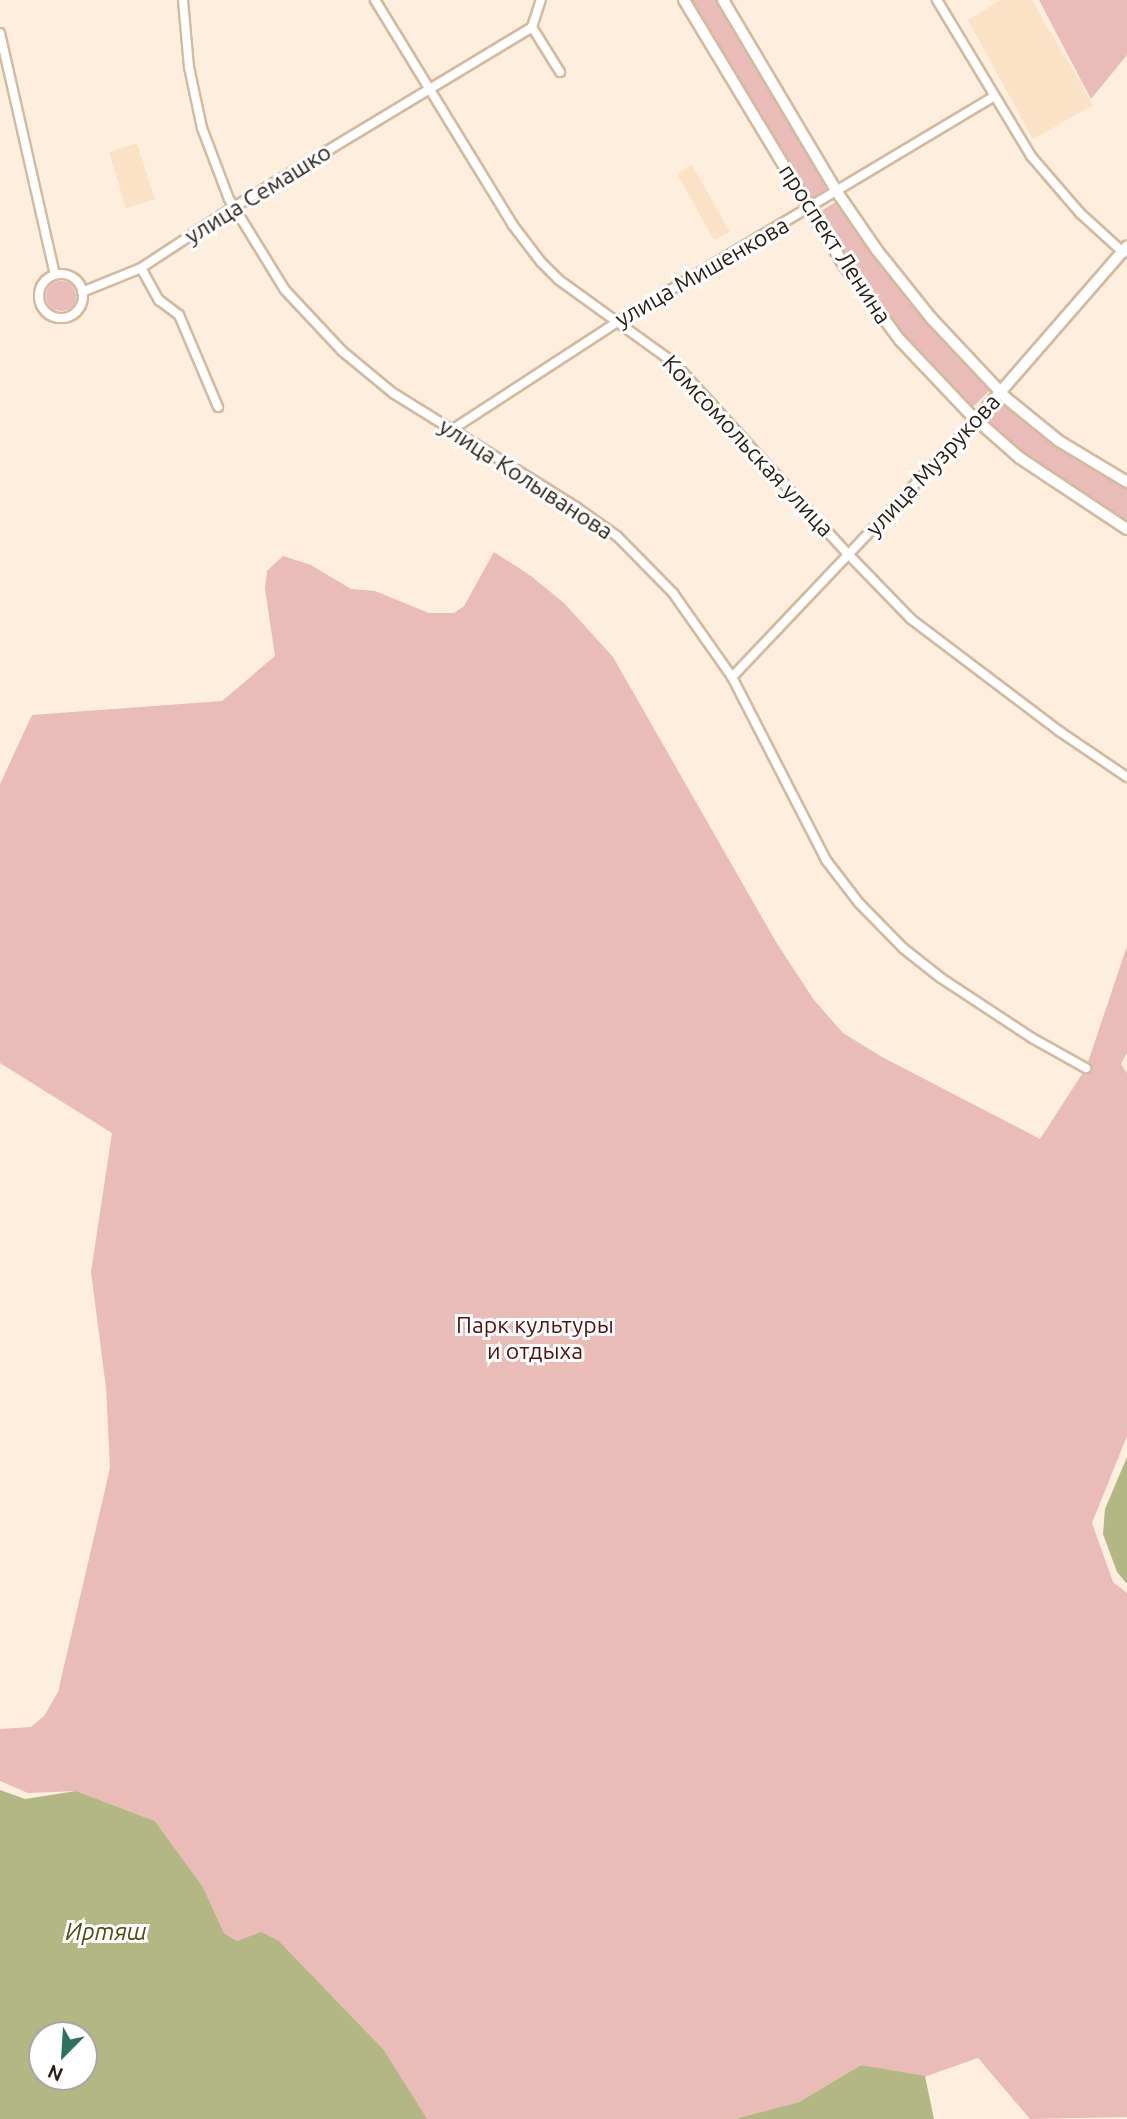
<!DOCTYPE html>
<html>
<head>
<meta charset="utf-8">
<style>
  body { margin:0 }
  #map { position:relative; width:1127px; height:2119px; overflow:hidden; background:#feeedd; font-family:Ubuntu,sans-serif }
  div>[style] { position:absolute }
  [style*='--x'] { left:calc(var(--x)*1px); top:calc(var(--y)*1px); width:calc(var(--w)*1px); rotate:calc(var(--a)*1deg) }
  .built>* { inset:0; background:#fbe1c6 }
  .green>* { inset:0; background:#e9bcb8 }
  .round { border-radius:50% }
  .water>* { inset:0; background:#b3b784 }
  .roads { filter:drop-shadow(2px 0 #d4ba9e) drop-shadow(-2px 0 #d4ba9e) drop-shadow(0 2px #d4ba9e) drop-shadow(0 -2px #d4ba9e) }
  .minor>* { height:8px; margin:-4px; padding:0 4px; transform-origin:4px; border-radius:4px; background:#fff }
  .minor>.ring { margin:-4px; padding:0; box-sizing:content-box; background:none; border:8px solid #fff; border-radius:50% }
  .tertiary>* { height:10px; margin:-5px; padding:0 5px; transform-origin:5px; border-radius:5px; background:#fff }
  span { translate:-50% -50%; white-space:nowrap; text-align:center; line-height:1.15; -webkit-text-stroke:6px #fff; paint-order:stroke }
  .street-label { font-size:23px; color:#2b2116 }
  .park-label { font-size:23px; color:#551012 }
  .water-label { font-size:24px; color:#4d5014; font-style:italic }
  .north { position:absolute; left:28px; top:2021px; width:70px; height:70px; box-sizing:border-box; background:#fff; border:2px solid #aaa6a2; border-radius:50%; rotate:204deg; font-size:19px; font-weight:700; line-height:28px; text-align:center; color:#2b2116 }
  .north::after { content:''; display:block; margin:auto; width:24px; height:32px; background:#2e7162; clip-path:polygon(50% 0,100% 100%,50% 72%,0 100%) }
</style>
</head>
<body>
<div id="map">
  <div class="built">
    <i style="clip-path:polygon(1001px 0,1032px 0,1093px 105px,1033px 139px,968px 20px)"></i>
    <i style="clip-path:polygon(137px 143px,155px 199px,126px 208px,109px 152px)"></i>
    <i style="clip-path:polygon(692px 165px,730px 232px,714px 240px,677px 174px)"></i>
  </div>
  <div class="green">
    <i style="clip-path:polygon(690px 0,717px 0,831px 191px,811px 203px)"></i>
    <i style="clip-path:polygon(1039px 0,1127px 0,1127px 55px,1091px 99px)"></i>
    <i style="clip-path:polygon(839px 200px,923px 316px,991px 389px,971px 409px,873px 299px,816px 214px)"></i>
    <i class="round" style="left:46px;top:281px;width:30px;height:30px"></i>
    <i style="clip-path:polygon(1004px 402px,1127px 486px,1127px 525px,1022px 455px,986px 423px)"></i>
    <i style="clip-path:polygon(494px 552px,531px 576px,564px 603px,613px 657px,776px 942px,814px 1000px,843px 1033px,882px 1057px,1040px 1139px,1086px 1068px,1127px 946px,1127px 1053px,1121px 1064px,1127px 1073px,1127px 1436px,1092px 1523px,1113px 1582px,1127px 1593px,1127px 2117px,1030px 2119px,978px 2058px,924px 2077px,861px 2065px,799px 2102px,734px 2119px,426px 2119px,384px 2050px,279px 1941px,237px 1941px,224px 1933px,203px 1887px,155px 1821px,76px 1791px,28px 1793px,0 1781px,0 1729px,31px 1727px,44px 1716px,58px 1692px,110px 1468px,106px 1388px,91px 1272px,112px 1133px,0 1063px,0 784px,32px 715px,222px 701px,275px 656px,265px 589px,267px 571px,283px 556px,311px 565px,351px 589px,375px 591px,429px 613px,454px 613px,464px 606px)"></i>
  </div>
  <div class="water">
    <i style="clip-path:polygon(1127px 1457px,1127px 1584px,1117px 1572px,1103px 1534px,1105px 1509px)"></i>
    <i style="clip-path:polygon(evenodd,0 1790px,25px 1799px,76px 1791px,155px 1821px,203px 1887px,224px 1933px,237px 1941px,261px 1932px,279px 1941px,384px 2050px,427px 2119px,0 2119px,0 1790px,42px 2035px,84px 2035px,84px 2077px,42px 2077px,42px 2035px)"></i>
    <i style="clip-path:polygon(861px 2065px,925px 2076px,934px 2119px,734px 2119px,799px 2102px)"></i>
  </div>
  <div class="roads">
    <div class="minor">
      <i style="--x:183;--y:0;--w:67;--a:84.9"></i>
      <i style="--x:189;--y:67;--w:62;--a:78"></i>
      <i style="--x:202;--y:128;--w:76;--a:69.2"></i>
      <i style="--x:229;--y:199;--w:107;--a:58.4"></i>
      <i style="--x:285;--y:290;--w:83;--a:46.9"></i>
      <i style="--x:342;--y:351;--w:66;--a:39.5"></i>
      <i style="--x:393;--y:393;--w:216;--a:31.9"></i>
      <i style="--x:576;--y:507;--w:50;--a:35.3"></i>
      <i style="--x:617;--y:536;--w:80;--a:45.5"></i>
      <i style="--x:673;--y:593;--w:103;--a:54.9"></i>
      <i style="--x:732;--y:677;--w:206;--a:62.8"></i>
      <i style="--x:826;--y:860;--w:54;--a:52.5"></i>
      <i style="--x:859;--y:903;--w:63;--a:45.6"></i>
      <i style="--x:903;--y:948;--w:48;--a:38.3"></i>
      <i style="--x:941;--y:978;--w:109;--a:33.4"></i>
      <i style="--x:1032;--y:1038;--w:62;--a:29.1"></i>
      <i style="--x:375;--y:0;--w:263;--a:58.5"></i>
      <i style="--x:512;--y:224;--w:48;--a:52.7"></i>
      <i style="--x:541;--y:262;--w:25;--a:45"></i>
      <i style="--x:559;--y:280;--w:142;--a:35.8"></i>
      <i style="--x:674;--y:363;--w:260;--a:47.7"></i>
      <i style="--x:849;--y:555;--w:89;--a:45.9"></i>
      <i style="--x:911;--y:619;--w:186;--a:37.1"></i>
      <i style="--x:1059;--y:731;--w:82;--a:34.1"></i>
      <i style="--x:937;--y:0;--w:182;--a:58.9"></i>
      <i style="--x:1031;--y:156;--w:75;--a:49.3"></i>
      <i style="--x:1080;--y:213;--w:59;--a:42.3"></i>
      <i style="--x:532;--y:27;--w:53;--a:58.1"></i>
      <i style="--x:0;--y:33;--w:248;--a:77.2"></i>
      <i style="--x:141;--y:268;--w:37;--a:61"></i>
      <i style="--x:159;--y:300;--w:25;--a:37"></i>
      <i style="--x:179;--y:315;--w:100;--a:67"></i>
      <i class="ring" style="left:39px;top:274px;width:36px;height:36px"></i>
      <i style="--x:82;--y:292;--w:64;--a:-22.1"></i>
      <i style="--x:141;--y:268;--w:111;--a:-33.3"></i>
      <i style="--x:234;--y:207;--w:348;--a:-31.1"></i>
      <i style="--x:532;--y:27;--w:28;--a:-72"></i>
      <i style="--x:450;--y:431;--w:199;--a:-33.1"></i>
      <i style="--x:617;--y:322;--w:438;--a:-30.9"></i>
      <i style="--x:732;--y:677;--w:354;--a:-46.5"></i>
    </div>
    <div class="tertiary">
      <i style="--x:684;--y:0;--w:310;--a:58.9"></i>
      <i style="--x:844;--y:265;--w:94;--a:53.3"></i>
      <i style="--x:900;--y:340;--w:103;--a:46.6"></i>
      <i style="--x:971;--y:415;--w:65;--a:41.3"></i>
      <i style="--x:1020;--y:458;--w:128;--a:33.6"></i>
      <i style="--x:723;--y:0;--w:223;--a:59.3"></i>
      <i style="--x:837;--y:192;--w:69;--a:55.6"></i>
      <i style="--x:876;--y:249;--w:88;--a:51.4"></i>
      <i style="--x:931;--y:318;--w:110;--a:46.8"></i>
      <i style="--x:1006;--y:398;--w:68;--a:39.1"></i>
      <i style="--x:1059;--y:441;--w:79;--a:31.1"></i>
      <i style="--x:976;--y:420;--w:230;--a:-49"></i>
    </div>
  </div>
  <div class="street-label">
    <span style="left:258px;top:194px;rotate:-32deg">улица Семашко</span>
    <span style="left:835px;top:244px;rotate:57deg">проспект Ленина</span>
    <span style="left:702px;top:272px;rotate:-30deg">улица Мишенкова</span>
    <span style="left:748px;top:446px;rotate:47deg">Комсомольская улица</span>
    <span style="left:933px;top:465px;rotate:-47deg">улица Музрукова</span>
    <span style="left:526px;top:479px;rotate:33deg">улица Колыванова</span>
  </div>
  <div class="park-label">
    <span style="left:535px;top:1338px">Парк культуры<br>и отдыха</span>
  </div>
  <div class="water-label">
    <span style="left:106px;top:1932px">Иртяш</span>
  </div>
  <div class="north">N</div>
</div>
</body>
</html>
